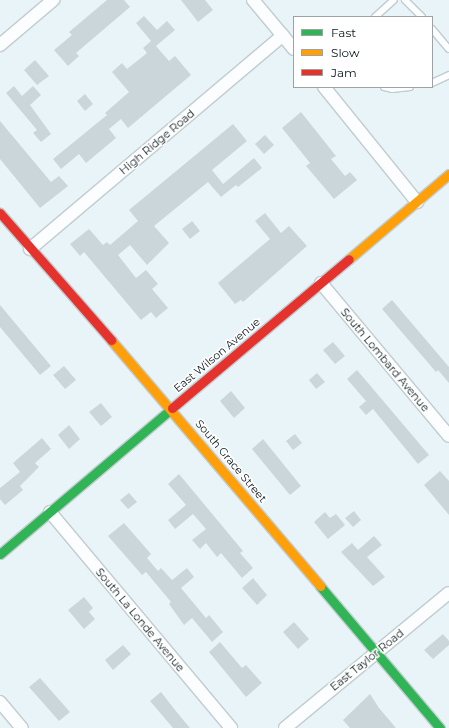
<!DOCTYPE html>
<html>
<head>
<meta charset="utf-8">
<style>
  body { margin:0 }
  #map { position:relative; width:449px; height:728px; overflow:hidden; background:#e9f4f9; font-family:Montserrat,sans-serif }
  div>[style] { position:absolute }
  [style*='--x'] { left:calc(var(--x)*1px); top:calc(var(--y)*1px); width:calc(var(--w)*1px); rotate:calc(var(--a)*1deg) }
  .building>* { inset:0; background:#cbd6db }
  .roads { filter:drop-shadow(1px 0 #c1ccd0) drop-shadow(-1px 0 #c1ccd0) drop-shadow(0 1px #c1ccd0) drop-shadow(0 -1px #c1ccd0) }
  .lane>* { height:6px; margin:-3px; padding:0 3px; transform-origin:3px; border-radius:3px; background:#fcfdfe }
  .street>* { height:12px; margin:-6px; padding:0 6px; transform-origin:6px; border-radius:6px; background:#fcfdfe }
  .fast>* { height:9px; margin:-4.5px; padding:0 4.5px; transform-origin:4.5px; border-radius:4.5px; background:#30b455 }
  .slow>* { height:9px; margin:-4.5px; padding:0 4.5px; transform-origin:4.5px; border-radius:4.5px; background:#ff9f0a }
  .jam>* { height:9px; margin:-4.5px; padding:0 4.5px; transform-origin:4.5px; border-radius:4.5px; background:#e5322d }
  span { translate:-50% -50%; white-space:nowrap; text-align:center; line-height:1.15; -webkit-text-stroke:3px #fff; paint-order:stroke }
  .street-label { font-size:11px; color:#0b181c }
  .legend { position:absolute; left:293px; top:16px; width:140px; height:72px; box-sizing:border-box; background:#fff; border:1px solid #9da3a4; margin:0; padding:5px 7px; list-style:none; font-size:12px; color:#0b181c }
  .legend li { display:flex; align-items:center; gap:8px; height:20px }
  .legend b { width:20px; border:1px solid #9da3a4 }
</style>
</head>
<body>
<div id="map">
  <div class="building">
    <i style="clip-path:polygon(107px 0,124px 0,130px 7px,76px 53px,79px 56px,68px 66px,54px 50px,72px 35px,69px 32px)"></i>
    <i style="clip-path:polygon(181px 0,205px 0,213px 10px,198px 22px)"></i>
    <i style="clip-path:polygon(144px 16px,157px 30px,167px 21px,175px 30px,156px 46px,169px 61px,175px 56px,191px 75px,128px 128px,121px 119px,109px 129px,116px 138px,86px 163px,79px 154px,61px 169px,53px 159px,107px 115px,105px 113px,129px 92px,112px 72px,122px 63px,127px 69px,147px 53px,143px 48px,151px 41px,136px 23px)"></i>
    <i style="clip-path:polygon(35px 60px,49px 76px,37px 85px,24px 70px)"></i>
    <i style="clip-path:polygon(14px 86px,22px 96px,33px 86px,41px 95px,30px 105px,51px 134px,41px 142px,33px 133px,37px 130px,6px 93px)"></i>
    <i style="clip-path:polygon(85px 94px,93px 104px,85px 111px,77px 101px)"></i>
    <i style="clip-path:polygon(301px 112px,336px 156px,331px 159px,345px 176px,350px 172px,357px 180px,334px 199px,306px 166px,310px 163px,282px 128px)"></i>
    <i style="clip-path:polygon(0 121px,51px 182px,59px 176px,68px 186px,40px 208px,0 159px)"></i>
    <i style="clip-path:polygon(233px 124px,247px 141px,212px 170px,223px 184px,254px 158px,262px 168px,238px 187px,236px 185px,221px 197px,208px 182px,154px 226px,169px 243px,147px 265px,130px 245px,118px 255px,136px 278px,146px 270px,158px 284px,152px 289px,168px 308px,156px 318px,151px 312px,141px 320px,84px 252px,80px 256px,70px 244px,89px 229px,103px 245px,107px 242px,110px 245px,138px 221px,129px 210px)"></i>
    <i style="clip-path:polygon(265px 135px,274px 145px,264px 154px,255px 144px)"></i>
    <i style="clip-path:polygon(265px 213px,281px 233px,289px 226px,307px 246px,243px 302px,241px 300px,235px 304px,218px 283px,270px 239px,255px 221px)"></i>
    <i style="clip-path:polygon(192px 221px,200px 231px,190px 239px,182px 229px)"></i>
    <i style="clip-path:polygon(392px 300px,449px 367px,449px 383px,438px 370px,436px 372px,382px 309px)"></i>
    <i style="clip-path:polygon(0 305px,51px 366px,40px 375px,0 327px)"></i>
    <i style="clip-path:polygon(333px 342px,345px 356px,335px 364px,323px 350px)"></i>
    <i style="clip-path:polygon(64px 366px,76px 380px,65px 389px,53px 375px)"></i>
    <i style="clip-path:polygon(357px 370px,429px 455px,418px 464px,373px 409px,366px 415px,359px 407px,366px 401px,347px 379px)"></i>
    <i style="clip-path:polygon(317px 373px,325px 382px,316px 389px,309px 380px)"></i>
    <i style="clip-path:polygon(231px 391px,245px 408px,234px 418px,220px 401px)"></i>
    <i style="clip-path:polygon(101px 403px,112px 417px,101px 426px,89px 412px)"></i>
    <i style="clip-path:polygon(69px 425px,80px 439px,69px 449px,58px 435px)"></i>
    <i style="clip-path:polygon(295px 434px,302px 443px,293px 450px,286px 441px)"></i>
    <i style="clip-path:polygon(42px 438px,51px 449px,35px 463px,39px 467px,20px 486px,23px 490px,5px 505px,0 499px,0 488px,20px 472px,13px 463px)"></i>
    <i style="clip-path:polygon(263px 439px,301px 486px,290px 495px,252px 449px)"></i>
    <i style="clip-path:polygon(440px 471px,449px 481px,449px 515px,424px 485px)"></i>
    <i style="clip-path:polygon(179px 474px,243px 551px,240px 553px,253px 568px,242px 578px,221px 553px,217px 557px,206px 543px,200px 549px,192px 540px,206px 529px,193px 514px,175px 529px,168px 520px,186px 505px,168px 484px)"></i>
    <i style="clip-path:polygon(129px 493px,137px 502px,128px 509px,120px 500px)"></i>
    <i style="clip-path:polygon(354px 511px,361px 520px,353px 527px,345px 518px)"></i>
    <i style="clip-path:polygon(325px 512px,330px 518px,336px 514px,345px 525px,328px 539px,314px 522px)"></i>
    <i style="clip-path:polygon(124px 523px,151px 554px,147px 558px,158px 571px,161px 568px,172px 580px,187px 568px,194px 577px,181px 588px,206px 618px,209px 615px,223px 632px,212px 642px,192px 618px,184px 625px,169px 604px,171px 602px,146px 572px,142px 575px,108px 536px)"></i>
    <i style="clip-path:polygon(374px 536px,382px 545px,367px 557px,385px 577px,373px 586px,341px 552px,352px 543px,358px 550px)"></i>
    <i style="clip-path:polygon(253px 578px,267px 595px,257px 605px,242px 588px)"></i>
    <i style="clip-path:polygon(84px 597px,93px 608px,89px 612px,95px 619px,84px 629px,68px 610px)"></i>
    <i style="clip-path:polygon(294px 622px,309px 639px,298px 649px,283px 632px)"></i>
    <i style="clip-path:polygon(443px 634px,449px 641px,449px 645px,433px 659px,424px 650px)"></i>
    <i style="clip-path:polygon(220px 642px,242px 668px,246px 665px,262px 683px,246px 697px,209px 652px)"></i>
    <i style="clip-path:polygon(123px 645px,131px 654px,113px 670px,105px 660px)"></i>
    <i style="clip-path:polygon(40px 678px,70px 712px,59px 721px,29px 687px)"></i>
    <i style="clip-path:polygon(161px 692px,175px 710px,190px 728px,173px 728px,150px 701px)"></i>
    <i style="clip-path:polygon(370px 694px,379px 708px,396px 728px,350px 728px,343px 720px)"></i>
  </div>
  <div class="roads">
    <div class="lane">
      <i style="--x:405;--y:0;--w:24;--a:45"></i>
      <i style="--x:375;--y:17;--w:25;--a:-42"></i>
      <i style="--x:432;--y:29;--w:26;--a:50"></i>
      <i style="--x:432;--y:83;--w:19;--a:-25"></i>
      <i style="--x:384;--y:87;--w:8;--a:14"></i>
      <i style="--x:392;--y:89;--w:18;--a:-6"></i>
    </div>
    <div class="street">
      <i style="--x:253;--y:0;--w:64;--a:50.1"></i>
      <i style="--x:0;--y:45;--w:70;--a:-40.3"></i>
      <i style="--x:324;--y:87;--w:148;--a:51"></i>
      <i style="--x:30;--y:249;--w:331;--a:-40.2"></i>
      <i style="--x:321;--y:283;--w:199;--a:50.1"></i>
      <i style="--x:50;--y:512;--w:282;--a:50"></i>
      <i style="--x:0;--y:702;--w:34;--a:50"></i>
      <i style="--x:285;--y:728;--w:212;--a:-39.5"></i>
    </div>
    <div class="fast">
      <i style="--x:0;--y:554;--w:226;--a:-40.3"></i>
      <i style="--x:320;--y:586;--w:186;--a:49.8"></i>
    </div>
    <div class="slow">
      <i style="--x:349;--y:259;--w:131;--a:-40.4"></i>
      <i style="--x:111;--y:340;--w:323;--a:49.6"></i>
    </div>
    <div class="jam">
      <i style="--x:0;--y:213;--w:169;--a:48.8"></i>
      <i style="--x:172;--y:408;--w:231;--a:-40.1"></i>
    </div>
  </div>
  <div class="street-label">
    <span style="left:157px;top:142px;rotate:-40deg">High Ridge Road</span>
    <span style="left:217px;top:355px;rotate:-40deg">East Wilson Avenue</span>
    <span style="left:385px;top:360px;rotate:50deg">South Lombard Avenue</span>
    <span style="left:231px;top:461px;rotate:50deg">South Grace Street</span>
    <span style="left:140px;top:620px;rotate:50deg">South La Londe Avenue</span>
    <span style="left:367px;top:660px;rotate:-39deg">East Taylor Road</span>
  </div>
  <ul class="legend">
  <li><b style="height:5px;background:#30b455"></b>Fast</li>
  <li><b style="height:5px;background:#ff9f0a"></b>Slow</li>
  <li><b style="height:5px;background:#e5322d"></b>Jam</li>
  </ul>
</div>
</body>
</html>
